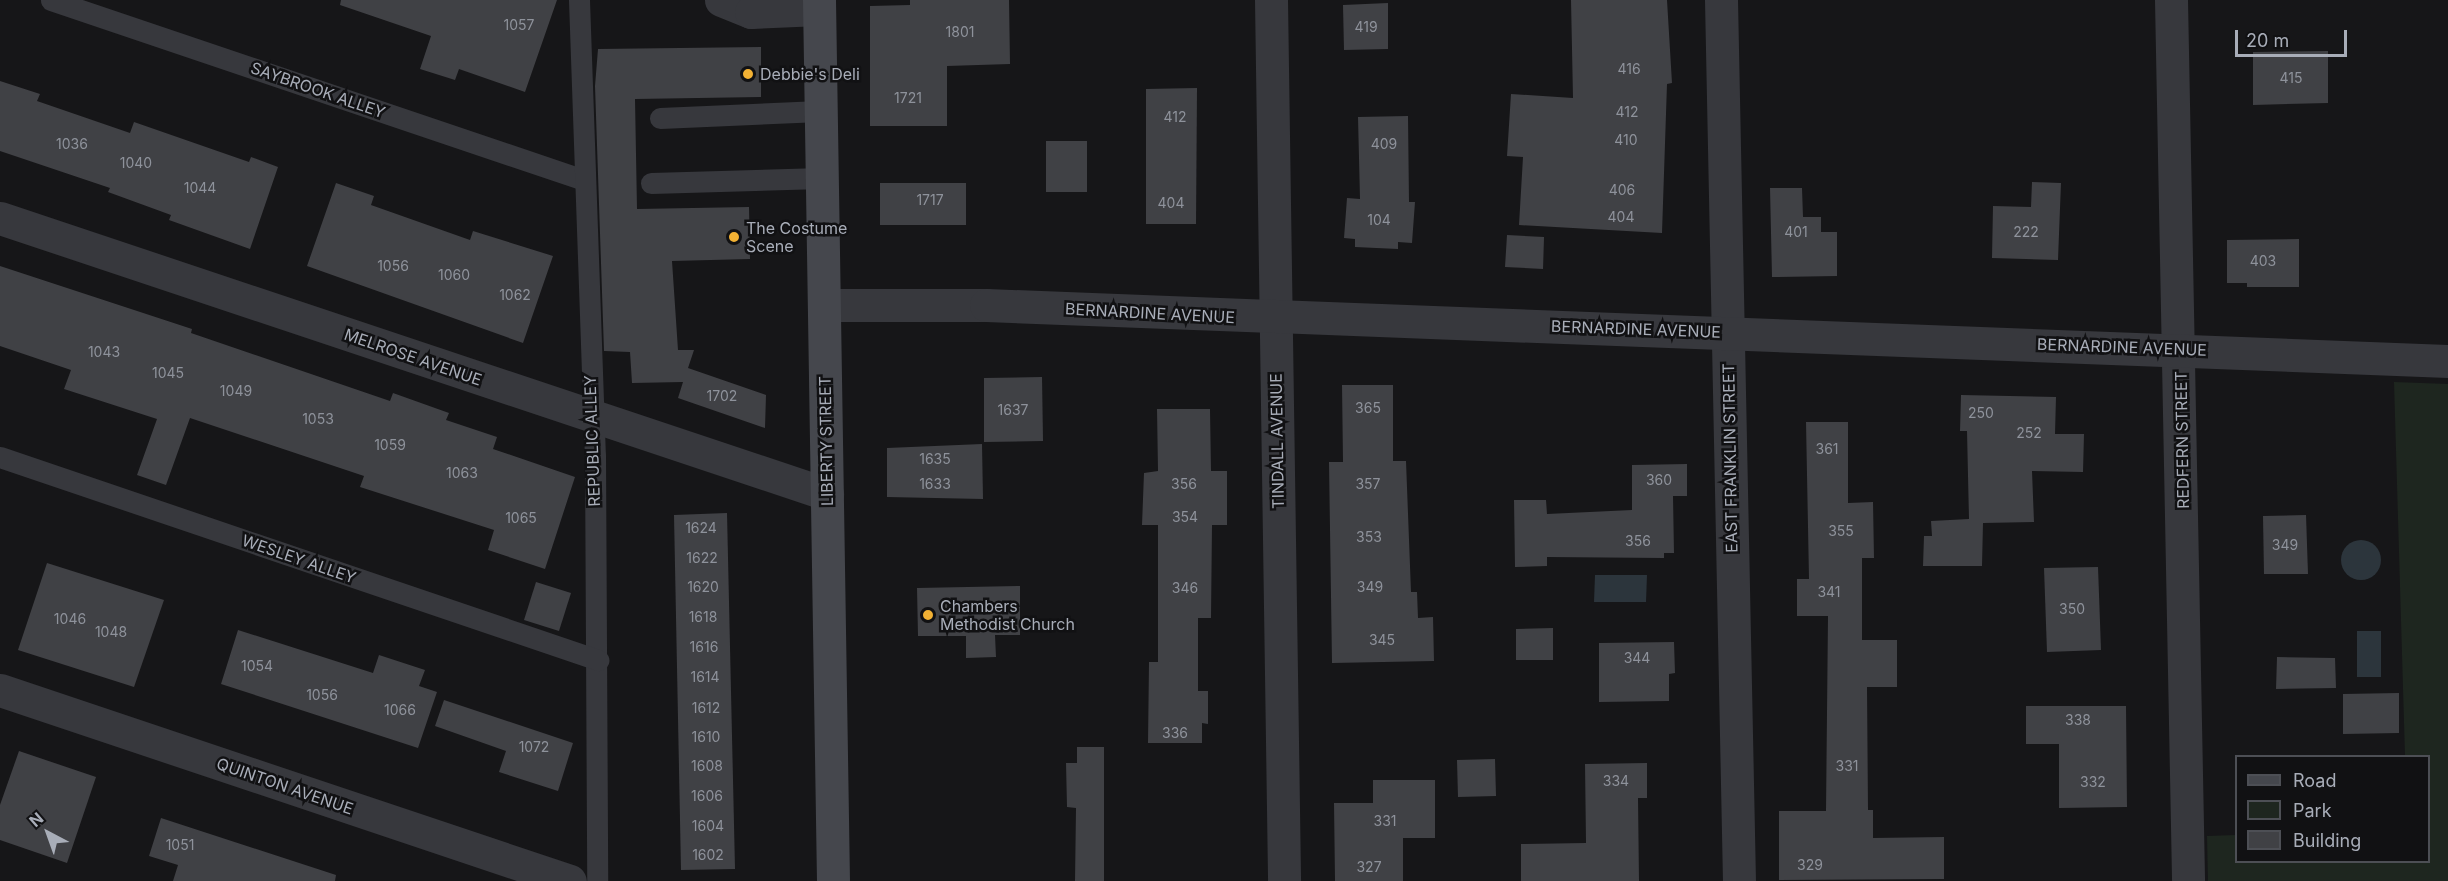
<!DOCTYPE html>
<html>
<head>
<meta charset="utf-8">
<style>
  body { margin:0 }
  #map { position:relative; width:2448px; height:881px; overflow:hidden; background:#161618; font-family:Inter,sans-serif }
  div>[style] { position:absolute }
  [style*='--x'] { left:calc(var(--x)*1px); top:calc(var(--y)*1px); width:calc(var(--w)*1px); rotate:calc(var(--a)*1deg) }
  .green>* { inset:0; background:#1e261f }
  .water>* { inset:0; background:#2c353c }
  .round { border-radius:50% }
  .building>* { inset:0; background:#404145 }
  .lane>* { height:21px; margin:-10.5px; padding:0 10.5px; transform-origin:10.5px; border-radius:10.5px; background:#37383d }
  .street>* { height:33px; margin:-16.5px; padding:0 16.5px; transform-origin:16.5px; border-radius:16.5px; background:#37383d }
  .secondary>* { height:33px; margin:-16.5px; padding:0 16.5px; transform-origin:16.5px; border-radius:16.5px; background:#45474d }
  .dots>* { width:16px; height:16px; translate:-50% -50%; box-sizing:border-box; border:3px solid #111113; border-radius:50% }
  span { translate:-50% -50%; white-space:nowrap; text-align:center; line-height:1.15; -webkit-text-stroke:5px #111113; paint-order:stroke }
  .number-label { font-size:14px; color:#8e929b }
  .number-label span { -webkit-text-stroke-width:0 }
  .poi-label { font-size:16px; color:#a8adb8 }
  .left { translate:0 -50%; text-align:left }
  .street-label { font-size:16px; color:#a8adb8 }
  .legend { position:absolute; left:2235px; top:755px; width:195px; height:108px; box-sizing:border-box; background:#111113; border:2px solid #4d4f55; margin:0; padding:8px 10px; list-style:none; font-size:18px; color:#a8adb8 }
  .legend li { display:flex; align-items:center; gap:12px; height:30px }
  .legend b { width:30px; border:2px solid #4d4f55 }
  .north { position:absolute; left:18px; top:803px; width:60px; height:60px; -webkit-text-stroke:4px #111113; paint-order:stroke; rotate:319deg; font-size:16px; font-weight:700; line-height:24px; text-align:center; color:#a8adb8 }
  .north::after { content:''; display:block; margin:auto; width:21px; height:27px; background:#a8adb8; clip-path:polygon(50% 0,100% 100%,50% 72%,0 100%) }
  .scale { position:absolute; left:2235px; top:30px; width:112px; height:27px; box-sizing:border-box; border:3px solid #a8adb8; border-top:0; padding-left:8px; font-size:18px; line-height:21px; white-space:nowrap; color:#a8adb8; -webkit-text-stroke:4px #111113; paint-order:stroke }
</style>
</head>
<body>
<div id="map">
  <div class="green">
    <i style="clip-path:polygon(2394px 382px,2448px 384px,2448px 881px,2208px 881px,2207px 836px,2236px 835px,2236px 862px,2428px 862px,2428px 756px,2405px 756px)"></i>
  </div>
  <div class="water">
    <i class="round" style="left:2341px;top:540px;width:40px;height:40px"></i>
    <i style="clip-path:polygon(1595px 575px,1647px 575px,1646px 602px,1594px 602px)"></i>
    <i style="clip-path:polygon(2357px 631px,2381px 631px,2381px 677px,2357px 677px)"></i>
  </div>
  <div class="building">
    <i style="clip-path:polygon(341px 0,557px 0,525px 92px,459px 69px,455px 80px,420px 69px,431px 36px,340px 5px)"></i>
    <i style="clip-path:polygon(910px 0,1009px 0,1010px 64px,947px 66px,947px 126px,870px 126px,870px 6px,910px 5px)"></i>
    <i style="clip-path:polygon(1571px 0,1667px 0,1672px 83px,1667px 84px,1662px 233px,1519px 225px,1523px 157px,1507px 156px,1511px 94px,1573px 98px)"></i>
    <i style="clip-path:polygon(1388px 3px,1388px 49px,1344px 50px,1343px 5px)"></i>
    <i style="clip-path:polygon(761px 47px,761px 97px,635px 99px,637px 209px,749px 207px,750px 259px,672px 261px,678px 350px,694px 350px,688px 368px,766px 395px,765px 428px,678px 398px,683px 382px,632px 383px,630px 352px,604px 351px,595px 86px,598px 49px)"></i>
    <i style="clip-path:polygon(2328px 51px,2328px 103px,2253px 105px,2253px 52px)"></i>
    <i style="clip-path:polygon(0 81px,40px 94px,37px 101px,130px 133px,134px 122px,249px 162px,251px 157px,278px 167px,250px 249px,169px 220px,171px 215px,108px 192px,110px 188px,0 151px)"></i>
    <i style="clip-path:polygon(1197px 88px,1196px 224px,1146px 224px,1146px 89px)"></i>
    <i style="clip-path:polygon(1408px 116px,1409px 202px,1415px 202px,1412px 243px,1398px 242px,1398px 249px,1355px 247px,1355px 239px,1344px 238px,1347px 198px,1360px 199px,1358px 117px)"></i>
    <i style="clip-path:polygon(1046px 141px,1087px 141px,1087px 192px,1046px 192px)"></i>
    <i style="clip-path:polygon(2032px 182px,2061px 183px,2058px 260px,1992px 258px,1993px 206px,2031px 207px)"></i>
    <i style="clip-path:polygon(336px 183px,374px 196px,371px 205px,470px 240px,473px 231px,553px 256px,523px 343px,307px 266px)"></i>
    <i style="clip-path:polygon(880px 183px,966px 183px,966px 225px,880px 225px)"></i>
    <i style="clip-path:polygon(1770px 188px,1802px 188px,1803px 217px,1821px 217px,1821px 232px,1837px 232px,1837px 276px,1772px 277px)"></i>
    <i style="clip-path:polygon(1507px 235px,1544px 237px,1543px 269px,1505px 267px)"></i>
    <i style="clip-path:polygon(2299px 239px,2299px 287px,2247px 287px,2247px 283px,2227px 283px,2227px 240px)"></i>
    <i style="clip-path:polygon(0 266px,192px 329px,191px 333px,390px 401px,393px 393px,449px 413px,446px 420px,497px 437px,493px 449px,575px 477px,545px 569px,488px 550px,494px 530px,360px 487px,364px 476px,190px 418px,166px 485px,137px 475px,157px 419px,64px 389px,71px 370px,0 346px)"></i>
    <i style="clip-path:polygon(1042px 377px,1043px 441px,984px 442px,984px 378px)"></i>
    <i style="clip-path:polygon(1342px 385px,1393px 385px,1393px 461px,1406px 461px,1411px 592px,1417px 592px,1418px 618px,1433px 617px,1434px 661px,1332px 663px,1329px 462px,1343px 462px)"></i>
    <i style="clip-path:polygon(1961px 395px,2056px 397px,2055px 434px,2084px 434px,2083px 472px,2032px 471px,2034px 522px,1983px 523px,1982px 566px,1923px 566px,1924px 536px,1932px 536px,1931px 521px,1969px 519px,1967px 431px,1960px 431px)"></i>
    <i style="clip-path:polygon(1157px 409px,1210px 409px,1211px 471px,1227px 471px,1227px 525px,1212px 525px,1211px 618px,1198px 618px,1198px 691px,1208px 691px,1208px 724px,1202px 723px,1202px 743px,1148px 743px,1149px 662px,1158px 662px,1158px 525px,1142px 525px,1144px 473px,1158px 471px)"></i>
    <i style="clip-path:polygon(1806px 422px,1848px 422px,1848px 503px,1873px 502px,1874px 558px,1862px 558px,1862px 640px,1897px 640px,1897px 687px,1867px 687px,1868px 810px,1873px 810px,1873px 838px,1944px 837px,1944px 879px,1779px 880px,1779px 811px,1826px 811px,1828px 616px,1797px 616px,1797px 579px,1809px 579px)"></i>
    <i style="clip-path:polygon(982px 444px,983px 499px,887px 497px,887px 448px)"></i>
    <i style="clip-path:polygon(1687px 464px,1687px 496px,1673px 496px,1674px 553px,1664px 553px,1664px 558px,1547px 557px,1547px 566px,1515px 567px,1514px 500px,1546px 500px,1547px 514px,1632px 510px,1632px 465px)"></i>
    <i style="clip-path:polygon(727px 513px,735px 869px,681px 870px,674px 515px)"></i>
    <i style="clip-path:polygon(2306px 515px,2308px 574px,2264px 574px,2263px 516px)"></i>
    <i style="clip-path:polygon(47px 563px,164px 600px,134px 687px,18px 650px)"></i>
    <i style="clip-path:polygon(2098px 567px,2101px 650px,2047px 652px,2044px 568px)"></i>
    <i style="clip-path:polygon(536px 582px,571px 593px,559px 631px,524px 620px)"></i>
    <i style="clip-path:polygon(1020px 586px,1020px 635px,995px 635px,996px 657px,966px 658px,966px 636px,918px 636px,917px 588px)"></i>
    <i style="clip-path:polygon(1553px 628px,1553px 660px,1516px 660px,1516px 629px)"></i>
    <i style="clip-path:polygon(238px 630px,373px 673px,379px 655px,425px 670px,419px 686px,437px 692px,418px 748px,221px 684px)"></i>
    <i style="clip-path:polygon(1674px 642px,1675px 673px,1669px 674px,1669px 701px,1599px 702px,1599px 643px)"></i>
    <i style="clip-path:polygon(2277px 657px,2335px 658px,2336px 688px,2276px 689px)"></i>
    <i style="clip-path:polygon(2399px 693px,2399px 733px,2343px 734px,2343px 694px)"></i>
    <i style="clip-path:polygon(444px 700px,573px 743px,558px 791px,499px 772px,506px 751px,435px 726px)"></i>
    <i style="clip-path:polygon(2026px 706px,2126px 706px,2127px 807px,2059px 808px,2059px 744px,2026px 744px)"></i>
    <i style="clip-path:polygon(1077px 747px,1104px 747px,1104px 881px,1075px 881px,1076px 808px,1067px 807px,1066px 763px,1077px 763px)"></i>
    <i style="clip-path:polygon(19px 751px,96px 777px,67px 863px,0 840px,0 805px)"></i>
    <i style="clip-path:polygon(1495px 759px,1496px 796px,1458px 797px,1457px 760px)"></i>
    <i style="clip-path:polygon(1647px 763px,1647px 798px,1638px 798px,1639px 881px,1521px 881px,1521px 844px,1586px 843px,1585px 764px)"></i>
    <i style="clip-path:polygon(1373px 780px,1435px 780px,1435px 838px,1403px 838px,1403px 881px,1335px 881px,1334px 803px,1373px 803px)"></i>
    <i style="clip-path:polygon(161px 818px,336px 875px,335px 881px,173px 881px,178px 865px,149px 856px)"></i>
  </div>
  <div class="lane">
    <i style="--x:51;--y:0;--w:563;--a:18.66"></i>
    <i style="--x:579;--y:0;--w:455;--a:88"></i>
    <i style="--x:595;--y:455;--w:426;--a:89.7"></i>
    <i style="--x:660;--y:118;--w:160;--a:-2.5"></i>
    <i style="--x:651;--y:183;--w:171;--a:-1.7"></i>
    <i style="--x:0;--y:457;--w:632;--a:18.75"></i>
  </div>
  <div class="street">
    <i style="--x:721;--y:0;--w:32;--a:22"></i>
    <i style="--x:751;--y:12;--w:68;--a:-2.5"></i>
    <i style="--x:1271;--y:0;--w:881;--a:89.15"></i>
    <i style="--x:1721;--y:0;--w:881;--a:88.83"></i>
    <i style="--x:2171;--y:0;--w:881;--a:88.89"></i>
    <i style="--x:0;--y:218;--w:872;--a:18.46"></i>
    <i style="--x:824;--y:305;--w:162;--a:0"></i>
    <i style="--x:986;--y:305;--w:1463;--a:2.19"></i>
    <i style="--x:0;--y:690;--w:601;--a:18.53"></i>
  </div>
  <div class="secondary">
    <i style="--x:819;--y:0;--w:881;--a:89.09"></i>
  </div>
  <div class="dots">
    <i style="left:748px;top:74px;background:#f2b134"></i>
    <i style="left:734px;top:237px;background:#f2b134"></i>
    <i style="left:928px;top:615px;background:#f2b134"></i>
  </div>
  <div class="number-label">
    <span style="left:519px;top:25px">1057</span>
    <span style="left:1366px;top:27px">419</span>
    <span style="left:960px;top:32px">1801</span>
    <span style="left:1629px;top:69px">416</span>
    <span style="left:2291px;top:78px">415</span>
    <span style="left:908px;top:98px">1721</span>
    <span style="left:1627px;top:112px">412</span>
    <span style="left:1175px;top:117px">412</span>
    <span style="left:1626px;top:140px">410</span>
    <span style="left:72px;top:144px">1036</span>
    <span style="left:1384px;top:144px">409</span>
    <span style="left:136px;top:163px">1040</span>
    <span style="left:200px;top:188px">1044</span>
    <span style="left:1622px;top:190px">406</span>
    <span style="left:930px;top:200px">1717</span>
    <span style="left:1171px;top:203px">404</span>
    <span style="left:1621px;top:217px">404</span>
    <span style="left:1379px;top:220px">104</span>
    <span style="left:1796px;top:232px">401</span>
    <span style="left:2026px;top:232px">222</span>
    <span style="left:2263px;top:261px">403</span>
    <span style="left:393px;top:266px">1056</span>
    <span style="left:454px;top:275px">1060</span>
    <span style="left:515px;top:295px">1062</span>
    <span style="left:104px;top:352px">1043</span>
    <span style="left:168px;top:373px">1045</span>
    <span style="left:236px;top:391px">1049</span>
    <span style="left:722px;top:396px">1702</span>
    <span style="left:1368px;top:408px">365</span>
    <span style="left:1013px;top:410px">1637</span>
    <span style="left:1981px;top:413px">250</span>
    <span style="left:318px;top:419px">1053</span>
    <span style="left:2029px;top:433px">252</span>
    <span style="left:390px;top:445px">1059</span>
    <span style="left:1827px;top:449px">361</span>
    <span style="left:935px;top:459px">1635</span>
    <span style="left:462px;top:473px">1063</span>
    <span style="left:1659px;top:480px">360</span>
    <span style="left:935px;top:484px">1633</span>
    <span style="left:1184px;top:484px">356</span>
    <span style="left:1368px;top:484px">357</span>
    <span style="left:1185px;top:517px">354</span>
    <span style="left:521px;top:518px">1065</span>
    <span style="left:701px;top:528px">1624</span>
    <span style="left:1841px;top:531px">355</span>
    <span style="left:1369px;top:537px">353</span>
    <span style="left:1638px;top:541px">356</span>
    <span style="left:2285px;top:545px">349</span>
    <span style="left:702px;top:558px">1622</span>
    <span style="left:703px;top:587px">1620</span>
    <span style="left:1370px;top:587px">349</span>
    <span style="left:1185px;top:588px">346</span>
    <span style="left:1829px;top:592px">341</span>
    <span style="left:2072px;top:609px">350</span>
    <span style="left:703px;top:617px">1618</span>
    <span style="left:70px;top:619px">1046</span>
    <span style="left:111px;top:632px">1048</span>
    <span style="left:1382px;top:640px">345</span>
    <span style="left:704px;top:647px">1616</span>
    <span style="left:1637px;top:658px">344</span>
    <span style="left:257px;top:666px">1054</span>
    <span style="left:705px;top:677px">1614</span>
    <span style="left:322px;top:695px">1056</span>
    <span style="left:706px;top:708px">1612</span>
    <span style="left:400px;top:710px">1066</span>
    <span style="left:2078px;top:720px">338</span>
    <span style="left:1175px;top:733px">336</span>
    <span style="left:706px;top:737px">1610</span>
    <span style="left:534px;top:747px">1072</span>
    <span style="left:707px;top:766px">1608</span>
    <span style="left:1847px;top:766px">331</span>
    <span style="left:1616px;top:781px">334</span>
    <span style="left:2093px;top:782px">332</span>
    <span style="left:707px;top:796px">1606</span>
    <span style="left:1385px;top:821px">331</span>
    <span style="left:708px;top:826px">1604</span>
    <span style="left:180px;top:845px">1051</span>
    <span style="left:708px;top:855px">1602</span>
    <span style="left:1810px;top:865px">329</span>
    <span style="left:1369px;top:867px">327</span>
  </div>
  <div class="poi-label">
    <span class="left" style="left:760px;top:74px">Debbie's Deli</span>
    <span class="left" style="left:746px;top:237px">The Costume<br>Scene</span>
    <span class="left" style="left:940px;top:615px">Chambers<br>Methodist Church</span>
  </div>
  <div class="street-label">
    <span style="left:318px;top:90px;rotate:19deg">SAYBROOK ALLEY</span>
    <span style="left:1150px;top:313px;rotate:3deg">BERNARDINE AVENUE</span>
    <span style="left:1636px;top:329px;rotate:2deg">BERNARDINE AVENUE</span>
    <span style="left:2122px;top:347px;rotate:2deg">BERNARDINE AVENUE</span>
    <span style="left:413px;top:357px;rotate:19deg">MELROSE AVENUE</span>
    <span style="left:2182px;top:440px;rotate:-91deg">REDFERN STREET</span>
    <span style="left:592px;top:441px;rotate:-92deg">REPUBLIC ALLEY</span>
    <span style="left:826px;top:441px;rotate:-91deg">LIBERTY STREET</span>
    <span style="left:1277px;top:441px;rotate:-91deg">TINDALL AVENUE</span>
    <span style="left:1730px;top:458px;rotate:-91deg">EAST FRANKLIN STREET</span>
    <span style="left:299px;top:559px;rotate:19deg">WESLEY ALLEY</span>
    <span style="left:285px;top:786px;rotate:19deg">QUINTON AVENUE</span>
  </div>
  <ul class="legend">
  <li><b style="height:8px;background:#45474d"></b>Road</li>
  <li><b style="height:16px;background:#1e261f"></b>Park</li>
  <li><b style="height:16px;background:#404145"></b>Building</li>
  </ul>
  <div class="north">N</div>
  <div class="scale">20 m</div>
</div>
</body>
</html>
